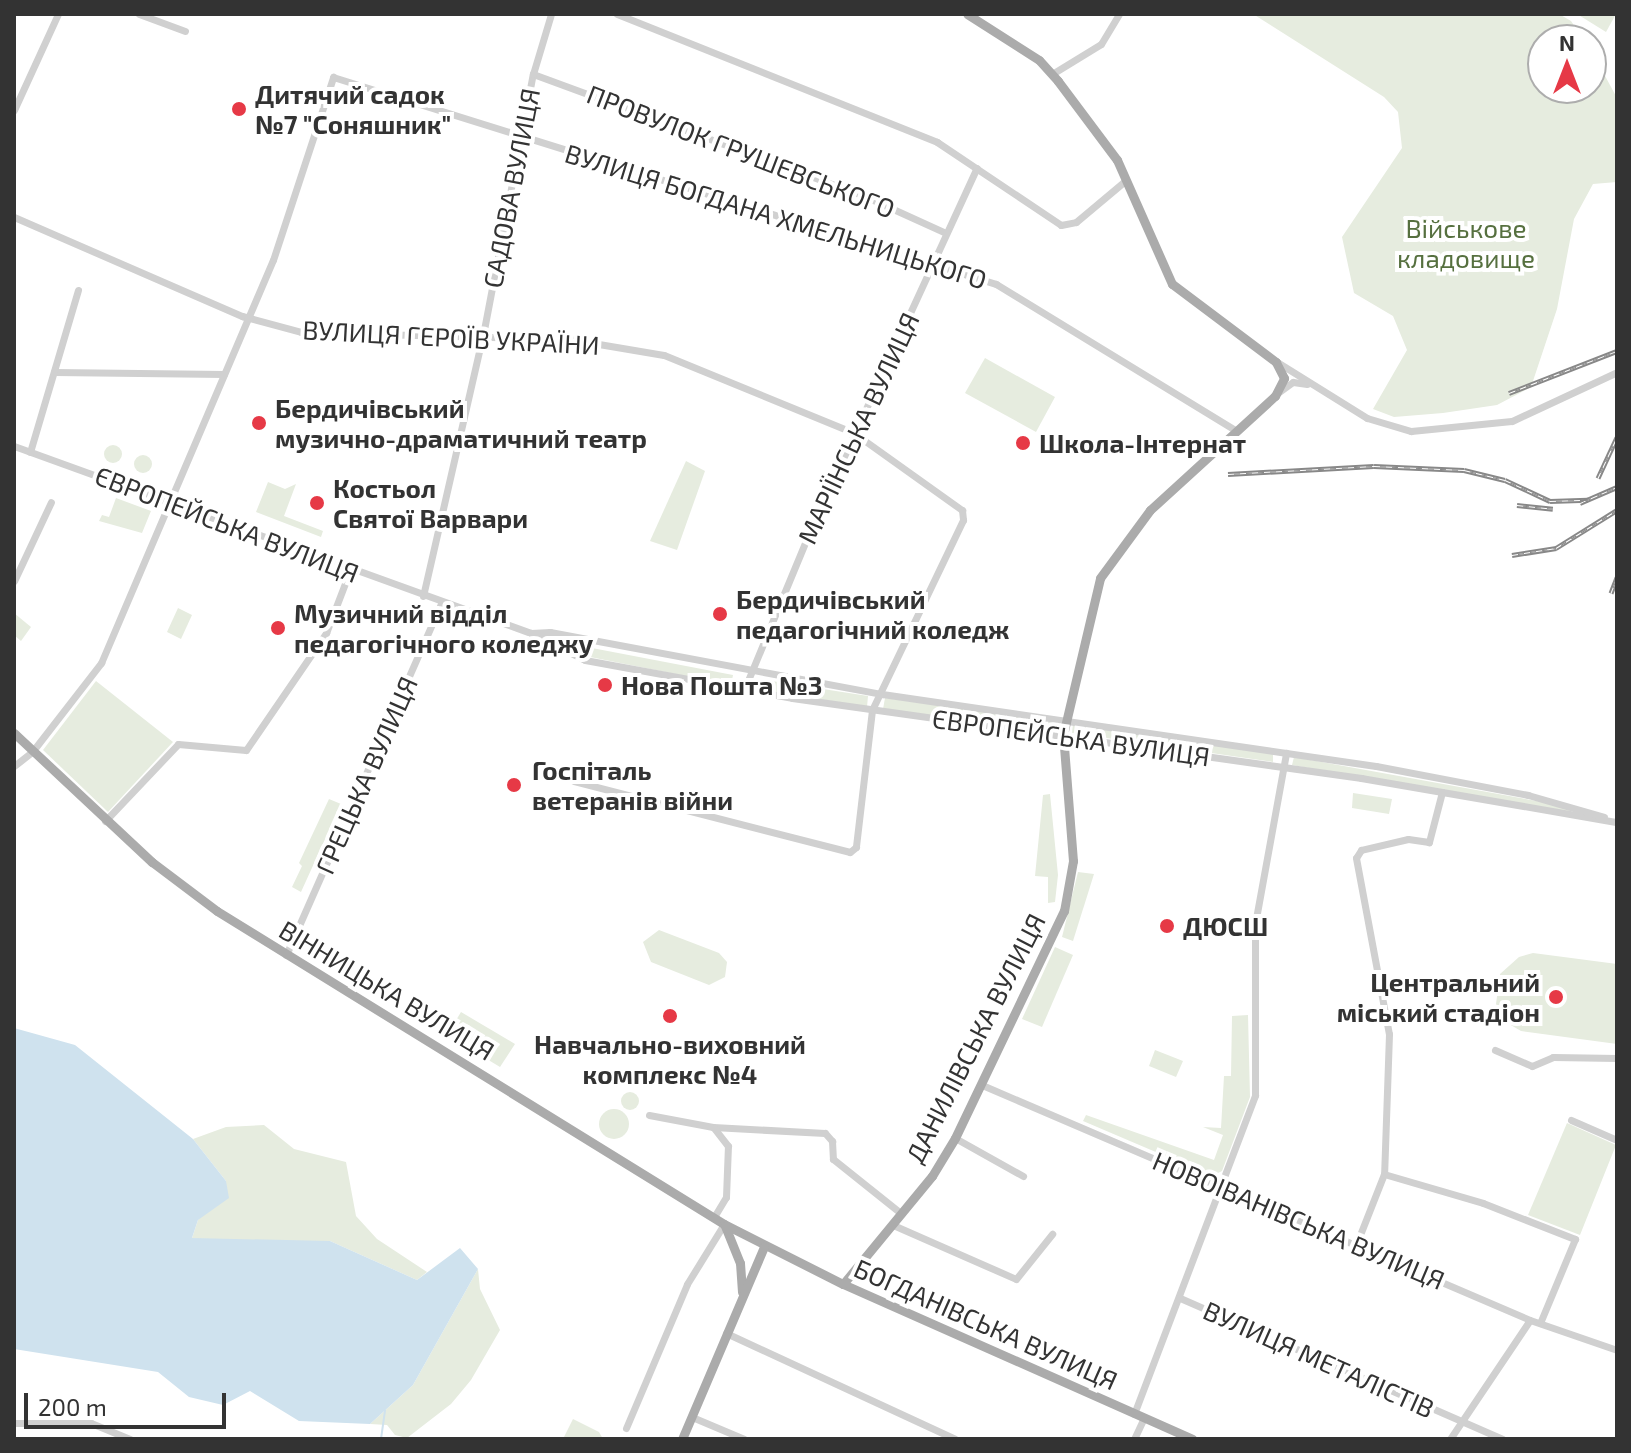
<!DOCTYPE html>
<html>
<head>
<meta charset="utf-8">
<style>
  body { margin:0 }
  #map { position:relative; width:1631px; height:1453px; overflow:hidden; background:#fff; font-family:"Exo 2",sans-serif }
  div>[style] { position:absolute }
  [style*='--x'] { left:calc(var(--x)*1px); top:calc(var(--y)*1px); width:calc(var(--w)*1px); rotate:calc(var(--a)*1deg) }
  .green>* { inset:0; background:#e6ecdf }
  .round { border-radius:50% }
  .water>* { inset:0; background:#cfe2ee }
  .stream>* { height:2px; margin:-1px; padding:0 1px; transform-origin:1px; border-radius:1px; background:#cfe2ee }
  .minor>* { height:7px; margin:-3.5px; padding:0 3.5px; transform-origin:3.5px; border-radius:3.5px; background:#d0d0d0 }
  .major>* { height:9px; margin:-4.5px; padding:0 4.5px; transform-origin:4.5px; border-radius:4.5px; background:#ababab }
  .rail>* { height:5px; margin-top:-2.5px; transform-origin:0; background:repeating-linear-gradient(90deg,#fff 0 6px,#888 0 12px); box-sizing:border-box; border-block:2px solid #888 }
  .dots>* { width:22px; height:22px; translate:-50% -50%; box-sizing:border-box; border:4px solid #fff; border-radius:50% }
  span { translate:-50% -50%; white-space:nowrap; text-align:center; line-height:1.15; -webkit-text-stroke:8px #fff; paint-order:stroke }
  .poi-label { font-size:26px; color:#333; font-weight:700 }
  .left { translate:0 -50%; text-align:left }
  .right { translate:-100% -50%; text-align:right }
  .street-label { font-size:26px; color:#333 }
  .park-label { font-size:26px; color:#56703f }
  .frame { position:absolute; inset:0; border:16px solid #333; pointer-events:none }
  .north { position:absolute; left:1527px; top:24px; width:80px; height:80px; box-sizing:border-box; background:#fff; border:2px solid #adadad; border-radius:50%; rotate:0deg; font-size:22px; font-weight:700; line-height:32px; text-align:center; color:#333 }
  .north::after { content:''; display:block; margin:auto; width:28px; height:36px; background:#e63946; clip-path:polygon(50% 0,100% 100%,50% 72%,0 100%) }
  .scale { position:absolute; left:24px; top:1393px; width:202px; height:36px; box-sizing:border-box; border:4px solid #333; border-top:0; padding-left:10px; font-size:24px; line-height:28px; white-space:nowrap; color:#333; -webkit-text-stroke:6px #fff; paint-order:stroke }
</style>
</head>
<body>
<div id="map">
  <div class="green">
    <i style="clip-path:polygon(1253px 14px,1559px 14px,1571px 21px,1584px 40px,1543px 40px,1543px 88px,1591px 88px,1591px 50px,1617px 98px,1617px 182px,1593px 184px,1574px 219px,1557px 309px,1531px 387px,1497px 405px,1443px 413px,1394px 417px,1373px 409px,1407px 350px,1393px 316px,1354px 293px,1342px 237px,1402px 148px,1398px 112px,1384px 97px)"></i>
    <i style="clip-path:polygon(1577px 14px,1616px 14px,1606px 32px)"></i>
    <i style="clip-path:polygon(985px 358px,1055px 397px,1036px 432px,965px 393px)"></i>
    <i class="round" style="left:104px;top:445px;width:18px;height:18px"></i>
    <i class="round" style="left:134px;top:455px;width:18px;height:18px"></i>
    <i style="clip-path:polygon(686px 461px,705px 471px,677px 550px,650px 541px)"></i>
    <i style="clip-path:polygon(268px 482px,285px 489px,296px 484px,284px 516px,323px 531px,321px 537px,256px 512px)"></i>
    <i style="clip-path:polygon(116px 498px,151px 511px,142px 533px,99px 521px,102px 515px,109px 517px)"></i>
    <i style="clip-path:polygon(178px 608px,192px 615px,181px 639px,167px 632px)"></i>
    <i style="clip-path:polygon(14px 613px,31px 627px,21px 641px,14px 635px)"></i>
    <i style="clip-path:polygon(592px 648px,733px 675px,731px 685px,590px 657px)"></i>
    <i style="clip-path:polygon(752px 678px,868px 696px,867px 707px,749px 688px)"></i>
    <i style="clip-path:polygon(96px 681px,173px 742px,108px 812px,43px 750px)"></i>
    <i style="clip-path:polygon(885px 698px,1057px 722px,1056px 732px,883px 709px)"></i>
    <i style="clip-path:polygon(1073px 724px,1273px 754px,1273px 762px,1072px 733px)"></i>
    <i style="clip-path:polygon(1294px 757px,1570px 807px,1569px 814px,1292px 765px)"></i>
    <i style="clip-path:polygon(1353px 793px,1392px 799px,1389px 814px,1352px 808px)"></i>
    <i style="clip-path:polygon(1050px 794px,1058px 875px,1055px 902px,1048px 903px,1048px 877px,1035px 876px,1043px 795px)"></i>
    <i style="clip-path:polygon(329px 799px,341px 804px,301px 892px,292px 887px,302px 866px,299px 863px)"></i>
    <i style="clip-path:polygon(1078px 872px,1094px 874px,1073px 941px,1062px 937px)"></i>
    <i style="clip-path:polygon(659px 930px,719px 953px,727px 962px,725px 977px,709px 985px,651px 962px,643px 942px)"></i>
    <i style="clip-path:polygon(1055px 947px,1073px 955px,1042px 1027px,1022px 1019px)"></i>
    <i style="clip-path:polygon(1533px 953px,1617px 964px,1617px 1044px,1521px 1031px,1509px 1024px,1496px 1004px,1500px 974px,1519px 957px)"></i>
    <i style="clip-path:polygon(461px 1012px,515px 1044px,500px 1067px,447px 1035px)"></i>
    <i style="clip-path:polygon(1248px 1015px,1250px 1097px,1222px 1171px,1212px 1176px,1083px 1121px,1086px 1115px,1214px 1160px,1223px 1135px,1203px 1127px,1221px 1128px,1224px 1076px,1231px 1076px,1232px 1016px)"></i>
    <i style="clip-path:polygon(1155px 1050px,1183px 1061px,1176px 1077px,1149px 1066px)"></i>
    <i class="round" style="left:621px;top:1092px;width:18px;height:18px"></i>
    <i class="round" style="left:599px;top:1109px;width:30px;height:30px"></i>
    <i style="clip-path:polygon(1567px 1123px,1616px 1145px,1580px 1235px,1528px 1215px)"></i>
    <i style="clip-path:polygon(264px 1125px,294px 1149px,346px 1162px,356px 1216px,377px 1239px,427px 1272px,417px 1280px,330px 1241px,214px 1242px,192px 1238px,198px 1220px,226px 1181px,193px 1139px,226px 1127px)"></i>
    <i style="clip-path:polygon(478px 1269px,480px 1289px,500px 1330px,471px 1380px,451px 1404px,407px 1438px,395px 1435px,387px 1425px,370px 1424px,413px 1385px)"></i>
    <i style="clip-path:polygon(573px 1419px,599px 1432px,603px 1439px,563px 1439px)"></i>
  </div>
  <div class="water">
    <i style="clip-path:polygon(14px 1028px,75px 1045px,193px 1139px,226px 1181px,229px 1198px,198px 1220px,192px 1238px,330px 1241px,417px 1280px,460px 1248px,478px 1269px,413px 1385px,370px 1424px,299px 1421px,250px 1391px,223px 1405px,189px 1397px,158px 1372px,14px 1349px)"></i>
  </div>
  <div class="stream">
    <i style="--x:381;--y:1439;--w:29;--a:-82"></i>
  </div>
  <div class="minor">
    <i style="--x:139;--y:14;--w:49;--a:20.3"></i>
    <i style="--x:617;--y:14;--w:345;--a:21.8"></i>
    <i style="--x:937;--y:142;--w:149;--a:33.8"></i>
    <i style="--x:1061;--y:225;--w:15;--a:-11"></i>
    <i style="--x:1076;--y:222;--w:65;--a:-40"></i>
    <i style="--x:533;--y:74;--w:348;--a:20.2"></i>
    <i style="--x:860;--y:194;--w:94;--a:24.4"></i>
    <i style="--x:1052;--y:74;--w:57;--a:-31.5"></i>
    <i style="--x:1101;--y:44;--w:35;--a:-59"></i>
    <i style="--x:14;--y:110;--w:106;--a:-65.4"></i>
    <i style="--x:14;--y:217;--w:249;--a:23.5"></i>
    <i style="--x:242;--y:316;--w:61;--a:15.2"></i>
    <i style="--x:301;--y:332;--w:268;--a:1.5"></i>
    <i style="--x:569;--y:339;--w:96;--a:9.6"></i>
    <i style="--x:664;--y:355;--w:205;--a:22.3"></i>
    <i style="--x:854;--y:433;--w:133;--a:35.5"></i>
    <i style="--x:962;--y:510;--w:10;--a:84"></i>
    <i style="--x:963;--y:520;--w:211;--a:115.6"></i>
    <i style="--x:872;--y:710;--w:138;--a:96.7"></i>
    <i style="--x:856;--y:847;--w:8;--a:140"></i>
    <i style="--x:850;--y:852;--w:285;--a:-165.6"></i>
    <i style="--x:1277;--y:362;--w:106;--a:31.9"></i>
    <i style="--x:1367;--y:418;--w:46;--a:16.5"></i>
    <i style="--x:1411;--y:431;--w:101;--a:-5.7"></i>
    <i style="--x:1512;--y:421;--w:116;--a:-25"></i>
    <i style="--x:54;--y:372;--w:170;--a:0.7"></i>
    <i style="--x:1279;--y:392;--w:17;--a:-36"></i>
    <i style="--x:1293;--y:382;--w:14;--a:8"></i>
    <i style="--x:14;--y:446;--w:550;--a:19.89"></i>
    <i style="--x:531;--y:633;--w:60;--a:26.6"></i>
    <i style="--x:585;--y:660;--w:210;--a:10.4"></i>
    <i style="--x:792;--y:698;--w:575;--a:8"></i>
    <i style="--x:1361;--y:778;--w:260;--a:9.8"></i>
    <i style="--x:30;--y:452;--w:169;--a:-73.5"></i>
    <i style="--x:14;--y:581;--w:87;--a:-64.9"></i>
    <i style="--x:423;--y:596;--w:268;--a:-77.1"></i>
    <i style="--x:483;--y:335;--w:266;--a:-79.2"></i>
    <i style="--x:533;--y:74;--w:63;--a:-73.3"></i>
    <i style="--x:531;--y:633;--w:19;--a:-3"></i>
    <i style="--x:550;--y:632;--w:338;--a:10.6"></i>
    <i style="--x:882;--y:694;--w:499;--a:8.3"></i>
    <i style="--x:1376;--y:766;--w:155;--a:10.8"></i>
    <i style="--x:1528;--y:795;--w:79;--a:16.1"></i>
    <i style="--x:744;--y:690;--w:178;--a:-67.5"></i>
    <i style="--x:812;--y:526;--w:394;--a:-65.3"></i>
    <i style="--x:14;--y:766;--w:23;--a:-38"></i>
    <i style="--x:32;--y:752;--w:113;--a:-52.2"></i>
    <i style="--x:101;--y:663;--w:438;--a:-66.9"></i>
    <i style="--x:273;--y:260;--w:193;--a:-71.8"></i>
    <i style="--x:333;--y:77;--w:695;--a:17.34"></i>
    <i style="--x:996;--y:284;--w:282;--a:31.4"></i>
    <i style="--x:1442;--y:792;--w:52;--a:104.6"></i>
    <i style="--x:1429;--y:842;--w:21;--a:-172"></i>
    <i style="--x:1408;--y:839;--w:48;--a:166.8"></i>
    <i style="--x:1361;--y:850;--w:9;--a:122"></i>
    <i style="--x:1356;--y:858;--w:179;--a:79.4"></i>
    <i style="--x:1389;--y:1034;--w:140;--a:92"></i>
    <i style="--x:1384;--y:1174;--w:103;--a:16.3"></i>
    <i style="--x:1483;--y:1203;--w:99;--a:21.4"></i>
    <i style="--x:1575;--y:1239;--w:91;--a:112.6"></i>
    <i style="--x:105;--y:821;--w:106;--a:-46.5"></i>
    <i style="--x:178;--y:744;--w:68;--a:5"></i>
    <i style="--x:246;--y:750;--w:142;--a:-55.6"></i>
    <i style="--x:326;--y:633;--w:67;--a:-69.1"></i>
    <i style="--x:286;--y:955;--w:386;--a:-66.2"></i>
    <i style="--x:1495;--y:1050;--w:40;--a:23.4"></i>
    <i style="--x:1532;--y:1066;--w:23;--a:-23"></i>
    <i style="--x:1553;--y:1057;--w:64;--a:0.9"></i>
    <i style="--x:982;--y:1085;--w:596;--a:23.21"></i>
    <i style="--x:1530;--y:1320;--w:92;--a:19"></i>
    <i style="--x:649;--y:1115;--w:65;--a:10.6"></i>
    <i style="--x:713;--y:1127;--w:112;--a:3.1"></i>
    <i style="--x:825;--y:1133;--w:11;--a:49"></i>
    <i style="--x:832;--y:1141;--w:18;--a:87"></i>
    <i style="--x:833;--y:1159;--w:88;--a:38.6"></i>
    <i style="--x:1571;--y:1120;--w:50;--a:23.5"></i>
    <i style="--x:955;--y:1138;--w:78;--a:29.2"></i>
    <i style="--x:714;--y:1217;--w:23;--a:-59"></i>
    <i style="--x:726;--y:1197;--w:51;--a:-87.8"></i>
    <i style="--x:728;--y:1146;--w:23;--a:-128"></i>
    <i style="--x:893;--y:1225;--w:134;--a:23.7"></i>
    <i style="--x:1016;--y:1279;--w:58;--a:-51.3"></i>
    <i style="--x:1356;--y:1245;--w:76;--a:-68.5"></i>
    <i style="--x:1180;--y:1298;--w:352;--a:23.6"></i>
    <i style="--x:726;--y:1333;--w:252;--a:24.8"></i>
    <i style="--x:1134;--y:1414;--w:341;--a:-69.2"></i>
    <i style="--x:1255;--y:1095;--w:171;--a:-90"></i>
    <i style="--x:1255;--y:924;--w:174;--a:-79.7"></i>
    <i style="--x:692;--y:1417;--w:56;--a:22.9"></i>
    <i style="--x:14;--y:1423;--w:77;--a:0"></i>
    <i style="--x:91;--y:1423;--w:42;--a:22.3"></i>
    <i style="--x:626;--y:1428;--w:156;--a:-67"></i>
    <i style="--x:687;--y:1284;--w:70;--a:-58.3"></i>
    <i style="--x:1134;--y:1439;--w:23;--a:-65"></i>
    <i style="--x:1450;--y:1439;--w:143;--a:-56.1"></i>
  </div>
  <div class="major">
    <i style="--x:14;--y:733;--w:189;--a:43.1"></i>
    <i style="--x:152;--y:862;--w:81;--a:37"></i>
    <i style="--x:217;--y:911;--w:596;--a:31.69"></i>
    <i style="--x:724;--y:1224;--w:133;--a:26.8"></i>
    <i style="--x:843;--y:1284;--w:382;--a:23.9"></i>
    <i style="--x:725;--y:1226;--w:40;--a:68"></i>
    <i style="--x:740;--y:1263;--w:29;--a:86"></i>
    <i style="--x:843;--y:1284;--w:140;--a:-50.5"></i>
    <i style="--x:932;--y:1176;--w:44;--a:-58.8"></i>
    <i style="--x:955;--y:1138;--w:252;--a:-64.4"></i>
    <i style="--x:1064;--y:911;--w:51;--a:-79.8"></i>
    <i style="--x:1073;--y:861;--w:126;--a:-94.5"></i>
    <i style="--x:1063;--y:735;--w:161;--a:-76.7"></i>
    <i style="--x:1100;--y:578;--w:84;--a:-53.7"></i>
    <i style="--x:1150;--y:510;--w:169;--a:-42.4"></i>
    <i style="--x:1275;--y:396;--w:20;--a:-63"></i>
    <i style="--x:1284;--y:378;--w:18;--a:-117"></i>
    <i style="--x:1276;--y:362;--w:130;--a:-143.1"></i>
    <i style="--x:1172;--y:284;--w:136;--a:-113.9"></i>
    <i style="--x:1117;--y:160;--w:99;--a:-126.8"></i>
    <i style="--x:1058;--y:81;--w:28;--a:-132"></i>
    <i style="--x:1039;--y:60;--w:85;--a:-147.4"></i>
    <i style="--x:682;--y:1439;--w:209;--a:-66.9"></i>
  </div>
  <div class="rail">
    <i style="--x:1509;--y:393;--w:116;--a:-21.3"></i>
    <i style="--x:1228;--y:474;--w:146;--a:-3.1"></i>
    <i style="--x:1374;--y:466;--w:90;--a:2.5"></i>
    <i style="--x:1464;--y:470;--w:42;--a:13.7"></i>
    <i style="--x:1505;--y:480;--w:50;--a:25"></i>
    <i style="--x:1550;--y:501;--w:38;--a:-2"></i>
    <i style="--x:1598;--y:478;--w:45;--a:-65.1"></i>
    <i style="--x:1580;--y:503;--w:40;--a:-23.4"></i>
    <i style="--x:1517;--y:505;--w:36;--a:6"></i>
    <i style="--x:1512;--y:555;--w:45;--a:-9"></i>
    <i style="--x:1556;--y:548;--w:72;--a:-31.9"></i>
    <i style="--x:1611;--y:593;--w:17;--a:-69"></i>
  </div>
  <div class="dots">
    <i style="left:239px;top:109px;background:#e63946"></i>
    <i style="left:259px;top:423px;background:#e63946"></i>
    <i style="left:1023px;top:443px;background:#e63946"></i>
    <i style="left:317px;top:503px;background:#e63946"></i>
    <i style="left:720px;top:614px;background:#e63946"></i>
    <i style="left:278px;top:628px;background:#e63946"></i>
    <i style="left:605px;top:685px;background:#e63946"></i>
    <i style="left:514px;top:785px;background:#e63946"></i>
    <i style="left:1167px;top:926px;background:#e63946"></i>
    <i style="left:1556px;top:997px;background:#e63946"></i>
    <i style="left:670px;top:1016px;background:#e63946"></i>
  </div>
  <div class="poi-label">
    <span class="left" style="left:255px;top:109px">Дитячий садок<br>№7 "Соняшник"</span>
    <span class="left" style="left:275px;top:423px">Бердичівський<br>музично-драматичний театр</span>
    <span class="left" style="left:1039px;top:443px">Школа-Інтернат</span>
    <span class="left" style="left:333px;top:503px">Костьол<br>Святої Варвари</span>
    <span class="left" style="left:736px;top:614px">Бердичівський<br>педагогічний коледж</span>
    <span class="left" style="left:294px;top:628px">Музичний відділ<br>педагогічного коледжу</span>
    <span class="left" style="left:621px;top:685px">Нова Пошта №3</span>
    <span class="left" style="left:532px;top:785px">Госпіталь<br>ветеранів війни</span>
    <span class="left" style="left:1183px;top:926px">ДЮСШ</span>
    <span class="right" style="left:1540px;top:997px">Центральний<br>міський стадіон</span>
    <span style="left:670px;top:1059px">Навчально-виховний<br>комплекс №4</span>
  </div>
  <div class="street-label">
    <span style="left:741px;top:151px;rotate:21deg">ПРОВУЛОК ГРУШЕВСЬКОГО</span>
    <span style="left:511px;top:188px;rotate:-79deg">САДОВА ВУЛИЦЯ</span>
    <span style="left:776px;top:216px;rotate:17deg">ВУЛИЦЯ БОГДАНА ХМЕЛЬНИЦЬКОГО</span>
    <span style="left:451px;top:337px;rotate:3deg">ВУЛИЦЯ ГЕРОЇВ УКРАЇНИ</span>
    <span style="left:858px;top:428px;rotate:-65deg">МАРІЇНСЬКА ВУЛИЦЯ</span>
    <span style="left:227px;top:524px;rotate:21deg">ЄВРОПЕЙСЬКА ВУЛИЦЯ</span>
    <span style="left:1071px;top:737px;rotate:8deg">ЄВРОПЕЙСЬКА ВУЛИЦЯ</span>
    <span style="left:366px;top:775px;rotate:-66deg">ГРЕЦЬКА ВУЛИЦЯ</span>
    <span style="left:387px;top:990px;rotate:31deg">ВІННИЦЬКА ВУЛИЦЯ</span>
    <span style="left:975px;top:1038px;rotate:-63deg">ДАНИЛІВСЬКА ВУЛИЦЯ</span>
    <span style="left:1299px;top:1220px;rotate:23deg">НОВОІВАНІВСЬКА ВУЛИЦЯ</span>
    <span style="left:986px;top:1324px;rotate:24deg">БОГДАНІВСЬКА ВУЛИЦЯ</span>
    <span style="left:1319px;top:1359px;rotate:24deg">ВУЛИЦЯ МЕТАЛІСТІВ</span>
  </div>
  <div class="park-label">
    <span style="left:1466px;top:243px">Військове<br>кладовище</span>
  </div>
  <div class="frame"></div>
  <div class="north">N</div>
  <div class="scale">200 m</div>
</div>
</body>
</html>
